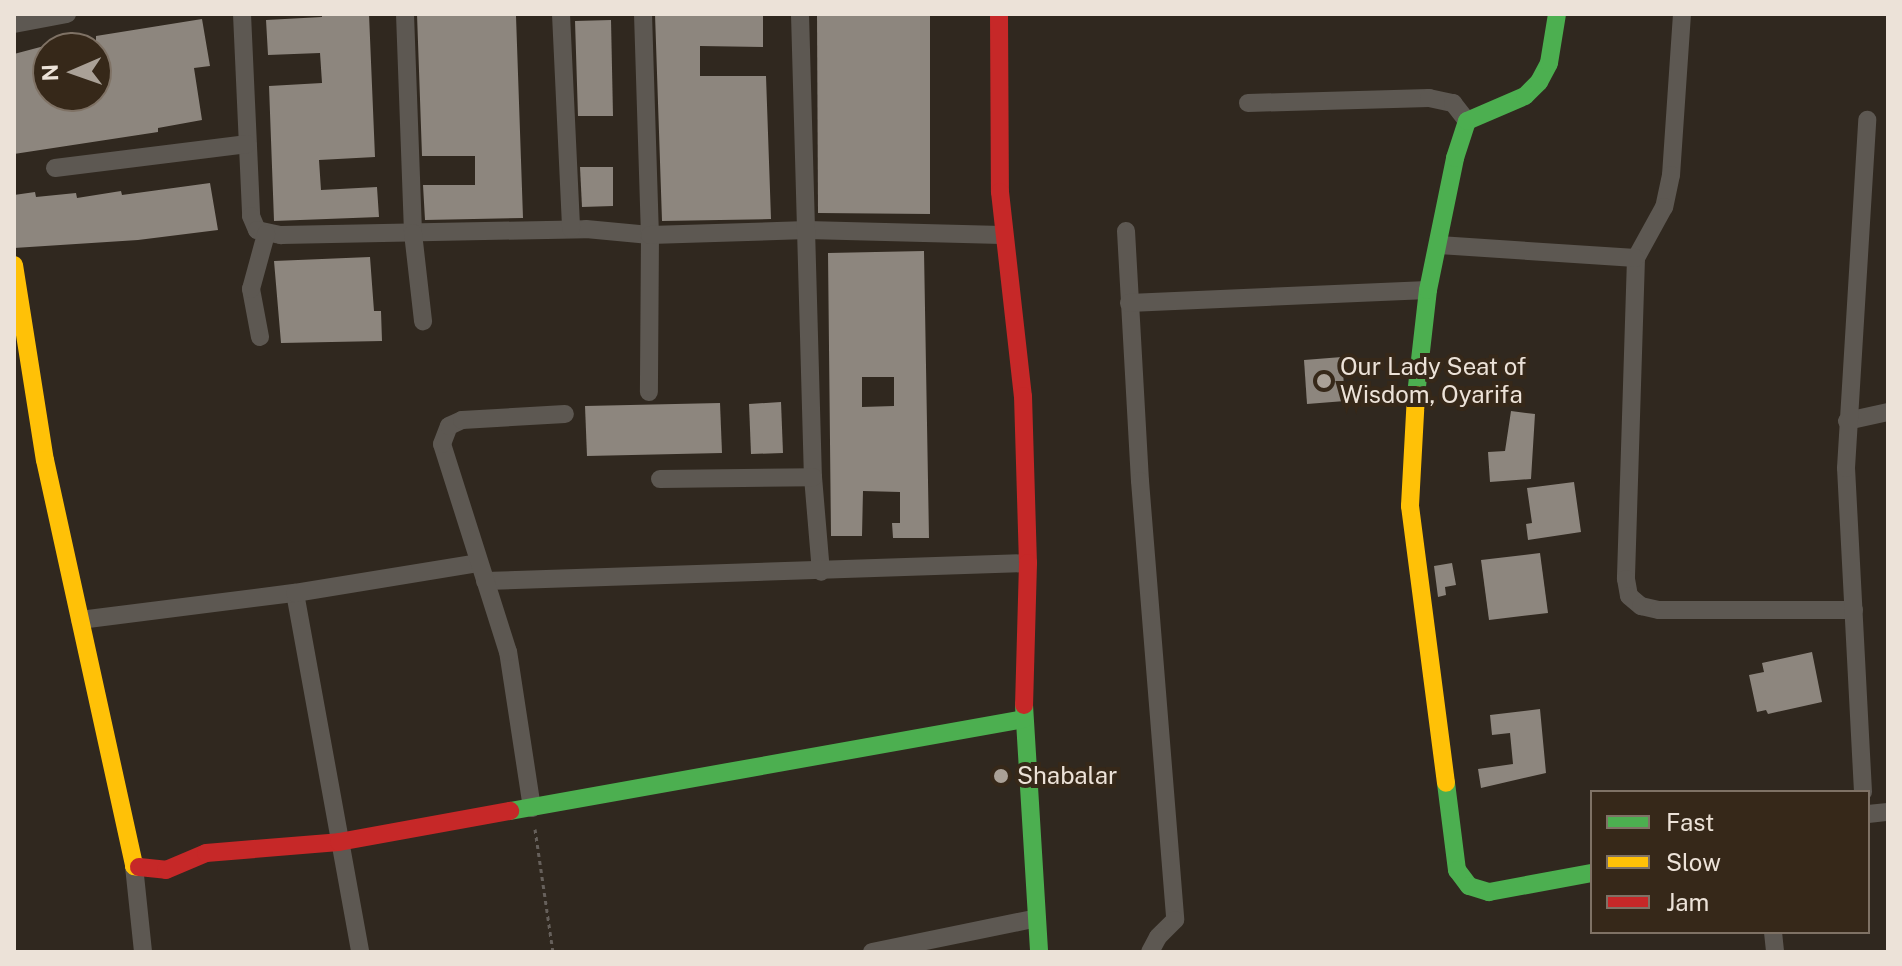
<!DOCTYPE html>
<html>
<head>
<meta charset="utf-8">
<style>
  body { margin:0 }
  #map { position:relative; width:1902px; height:966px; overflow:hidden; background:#30281f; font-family:"Public Sans",sans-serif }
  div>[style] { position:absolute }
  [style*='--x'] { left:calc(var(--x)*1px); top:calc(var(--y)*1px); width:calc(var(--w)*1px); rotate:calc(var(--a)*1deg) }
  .building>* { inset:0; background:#8d867e }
  .path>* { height:3px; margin-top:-1.5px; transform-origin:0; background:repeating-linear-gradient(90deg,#66605b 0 4px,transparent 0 8px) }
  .street>* { height:18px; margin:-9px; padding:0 9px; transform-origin:9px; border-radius:9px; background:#5d5852 }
  .fast>* { height:18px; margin:-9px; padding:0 9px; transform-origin:9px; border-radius:9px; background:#4caf50 }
  .slow>* { height:18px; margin:-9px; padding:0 9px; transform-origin:9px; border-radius:9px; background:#ffc107 }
  .jam>* { height:18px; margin:-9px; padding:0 9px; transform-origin:9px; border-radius:9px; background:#c62828 }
  .dots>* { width:22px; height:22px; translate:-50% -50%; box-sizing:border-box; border:4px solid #362819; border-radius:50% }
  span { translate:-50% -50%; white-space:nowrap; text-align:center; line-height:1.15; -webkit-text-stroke:8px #362819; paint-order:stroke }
  .poi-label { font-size:24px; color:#ece2d8 }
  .left { translate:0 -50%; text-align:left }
  .frame { position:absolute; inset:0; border:16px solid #ece2d8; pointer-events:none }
  .legend { position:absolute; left:1590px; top:790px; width:280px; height:144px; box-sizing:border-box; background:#362819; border:2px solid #7f7265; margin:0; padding:10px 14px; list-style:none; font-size:24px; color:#ece2d8 }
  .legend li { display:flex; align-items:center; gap:16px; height:40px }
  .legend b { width:40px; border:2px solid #7f7265 }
  .north { position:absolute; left:32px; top:32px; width:80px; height:80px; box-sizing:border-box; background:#362819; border:2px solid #7f7265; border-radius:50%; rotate:268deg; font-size:22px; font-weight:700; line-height:32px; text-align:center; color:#ece2d8 }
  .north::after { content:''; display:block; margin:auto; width:28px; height:36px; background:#aaa197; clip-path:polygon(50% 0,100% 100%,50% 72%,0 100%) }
</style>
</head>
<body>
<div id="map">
  <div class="building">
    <i style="clip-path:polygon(322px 14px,369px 14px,375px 157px,319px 160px,321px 190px,377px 187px,379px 217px,274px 221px,269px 86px,322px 83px,320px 53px,268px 55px,266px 20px,322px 17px)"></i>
    <i style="clip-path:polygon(417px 14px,516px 16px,523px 218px,425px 220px,423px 185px,475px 185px,475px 156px,422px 156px)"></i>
    <i style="clip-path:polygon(655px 14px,763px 14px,763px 47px,700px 46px,700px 76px,766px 76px,771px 219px,662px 221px)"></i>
    <i style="clip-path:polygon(817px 14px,930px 14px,930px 214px,818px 213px)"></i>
    <i style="clip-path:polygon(202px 19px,210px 66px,194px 68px,202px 120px,158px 128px,158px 132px,14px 154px,14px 54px,48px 45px,48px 100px,96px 96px,96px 36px)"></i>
    <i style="clip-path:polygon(611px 20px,613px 116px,578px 116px,575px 21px)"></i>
    <i style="clip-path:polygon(580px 167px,613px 167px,613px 206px,582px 207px)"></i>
    <i style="clip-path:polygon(210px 183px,218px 230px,138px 240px,14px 248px,14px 195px,35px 192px,36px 197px,76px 193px,77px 198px,121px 191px,122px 195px)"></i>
    <i style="clip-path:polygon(evenodd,924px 251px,929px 538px,893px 538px,892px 523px,900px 523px,900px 492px,863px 491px,862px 536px,831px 536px,828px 253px,924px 251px,862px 377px,894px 377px,894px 406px,862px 407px,862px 377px)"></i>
    <i style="clip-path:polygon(370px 257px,374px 311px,381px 311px,382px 341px,281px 343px,274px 261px)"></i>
    <i style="clip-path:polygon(1342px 357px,1345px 401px,1307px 404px,1304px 360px)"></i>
    <i style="clip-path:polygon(781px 402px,783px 453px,751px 454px,749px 404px)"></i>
    <i style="clip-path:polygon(720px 403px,722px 453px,587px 456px,585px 406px)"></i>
    <i style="clip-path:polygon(1511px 411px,1535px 414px,1531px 479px,1490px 482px,1488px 452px,1505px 451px)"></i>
    <i style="clip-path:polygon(1574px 482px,1581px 532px,1528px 540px,1526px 524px,1532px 523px,1527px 488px)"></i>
    <i style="clip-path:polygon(1540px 553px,1548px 613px,1489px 620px,1481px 560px)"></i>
    <i style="clip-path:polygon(1452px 563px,1456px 585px,1445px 587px,1446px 595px,1438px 597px,1434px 566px)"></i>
    <i style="clip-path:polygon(1812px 652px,1822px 702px,1768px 714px,1766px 710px,1757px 712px,1749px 675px,1764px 672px,1762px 663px)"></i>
    <i style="clip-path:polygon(1540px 709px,1546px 773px,1481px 788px,1478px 769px,1513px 764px,1510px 733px,1492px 735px,1490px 715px)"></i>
  </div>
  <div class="path">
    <i style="--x:535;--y:829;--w:124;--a:81.7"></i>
  </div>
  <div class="street">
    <i style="--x:242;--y:14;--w:202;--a:87.4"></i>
    <i style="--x:251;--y:216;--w:15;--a:67"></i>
    <i style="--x:257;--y:230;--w:25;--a:12"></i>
    <i style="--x:281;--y:235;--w:305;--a:-1.1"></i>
    <i style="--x:586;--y:229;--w:64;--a:5.4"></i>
    <i style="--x:650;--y:235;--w:157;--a:90.4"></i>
    <i style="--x:405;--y:14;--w:219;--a:87.9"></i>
    <i style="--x:413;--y:233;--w:89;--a:83.5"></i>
    <i style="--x:561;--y:14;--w:215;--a:87.3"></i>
    <i style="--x:643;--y:14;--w:221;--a:88.2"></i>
    <i style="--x:650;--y:235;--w:157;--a:-1.8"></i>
    <i style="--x:807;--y:230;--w:195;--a:1.5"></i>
    <i style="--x:800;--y:14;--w:463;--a:88.4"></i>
    <i style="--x:813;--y:477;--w:95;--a:85.2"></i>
    <i style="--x:1682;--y:14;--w:161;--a:93.9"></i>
    <i style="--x:1671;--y:175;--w:33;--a:102"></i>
    <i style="--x:1664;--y:207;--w:58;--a:118.8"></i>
    <i style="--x:1636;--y:258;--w:321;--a:91.8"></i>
    <i style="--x:1626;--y:579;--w:17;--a:80"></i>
    <i style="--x:1629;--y:596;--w:16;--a:40"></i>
    <i style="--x:1641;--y:606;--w:18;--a:13"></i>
    <i style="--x:1659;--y:610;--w:195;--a:0"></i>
    <i style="--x:14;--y:24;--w:54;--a:-10.7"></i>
    <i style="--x:1248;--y:103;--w:181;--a:-1.6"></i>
    <i style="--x:1429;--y:98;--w:25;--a:12"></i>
    <i style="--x:1453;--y:103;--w:23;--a:52"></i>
    <i style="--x:55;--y:168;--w:194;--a:-7.1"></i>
    <i style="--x:1126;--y:231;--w:250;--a:86.8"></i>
    <i style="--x:1140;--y:481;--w:440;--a:85.4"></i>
    <i style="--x:1175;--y:920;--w:24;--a:135"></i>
    <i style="--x:1158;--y:937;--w:17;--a:118"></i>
    <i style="--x:1439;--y:245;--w:197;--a:3.8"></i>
    <i style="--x:1129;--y:303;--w:299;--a:-2.5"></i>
    <i style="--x:260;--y:337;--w:49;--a:-100.6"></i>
    <i style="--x:251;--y:289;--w:57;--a:-74.7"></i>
    <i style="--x:1847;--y:421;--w:42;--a:-12.4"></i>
    <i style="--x:660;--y:479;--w:153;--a:-0.7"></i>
    <i style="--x:485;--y:581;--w:543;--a:-1.9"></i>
    <i style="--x:295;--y:593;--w:365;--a:79.7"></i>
    <i style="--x:80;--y:620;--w:217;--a:-7.2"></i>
    <i style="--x:295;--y:593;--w:185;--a:-9.3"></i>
    <i style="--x:1863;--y:792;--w:324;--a:-93"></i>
    <i style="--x:1846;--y:468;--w:349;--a:-86.5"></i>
    <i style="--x:532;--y:808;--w:158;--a:-98.7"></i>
    <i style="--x:508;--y:652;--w:218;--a:-107.6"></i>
    <i style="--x:442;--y:444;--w:19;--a:-69"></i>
    <i style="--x:449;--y:426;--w:14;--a:-25"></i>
    <i style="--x:462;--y:420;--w:103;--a:-3.3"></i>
    <i style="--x:1868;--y:814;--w:20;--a:-6"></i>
    <i style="--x:134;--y:866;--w:86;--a:84"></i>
    <i style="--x:1773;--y:932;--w:20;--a:84"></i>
    <i style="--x:872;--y:952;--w:168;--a:-11.6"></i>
  </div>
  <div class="fast">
    <i style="--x:1416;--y:395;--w:106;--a:-83.5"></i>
    <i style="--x:1428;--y:290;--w:135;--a:-78.4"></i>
    <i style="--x:1455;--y:158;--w:39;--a:-72"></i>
    <i style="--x:1467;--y:121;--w:63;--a:-23.3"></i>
    <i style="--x:1525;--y:96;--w:20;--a:-45"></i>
    <i style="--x:1539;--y:82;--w:21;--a:-62"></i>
    <i style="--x:1549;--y:63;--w:50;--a:-80.7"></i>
    <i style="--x:1024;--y:705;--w:247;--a:86.5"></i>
    <i style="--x:1446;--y:783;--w:88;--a:82.8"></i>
    <i style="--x:1457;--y:870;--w:20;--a:53"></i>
    <i style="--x:1469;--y:886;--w:21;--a:17"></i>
    <i style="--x:1489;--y:892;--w:105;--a:-10.5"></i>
    <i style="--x:510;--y:811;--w:522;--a:-10.15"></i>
  </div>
  <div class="slow">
    <i style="--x:14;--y:265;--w:197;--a:81"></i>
    <i style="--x:45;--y:460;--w:416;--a:77.6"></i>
    <i style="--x:134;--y:866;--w:5;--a:11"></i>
    <i style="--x:1416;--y:395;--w:111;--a:93.1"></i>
    <i style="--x:1410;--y:506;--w:279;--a:82.6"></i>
  </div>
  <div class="jam">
    <i style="--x:999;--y:14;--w:178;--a:89.7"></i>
    <i style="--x:1000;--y:192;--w:205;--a:83.6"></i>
    <i style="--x:1023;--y:396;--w:167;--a:88.3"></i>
    <i style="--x:1028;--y:563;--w:142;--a:91.6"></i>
    <i style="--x:139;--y:867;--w:27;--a:6"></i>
    <i style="--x:166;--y:870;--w:43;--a:-23"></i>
    <i style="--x:206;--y:853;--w:133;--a:-4.7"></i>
    <i style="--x:339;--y:842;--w:174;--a:-10.3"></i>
  </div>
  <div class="dots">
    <i style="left:1324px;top:381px;background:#aaa197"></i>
    <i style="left:1001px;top:776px;background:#aaa197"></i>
  </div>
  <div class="poi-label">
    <span class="left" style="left:1340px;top:381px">Our Lady Seat of<br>Wisdom, Oyarifa</span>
    <span class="left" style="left:1017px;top:776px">Shabalar</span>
  </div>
  <div class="frame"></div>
  <ul class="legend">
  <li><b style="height:10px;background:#4caf50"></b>Fast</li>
  <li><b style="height:10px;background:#ffc107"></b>Slow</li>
  <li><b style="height:10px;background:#c62828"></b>Jam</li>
  </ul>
  <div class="north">N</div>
</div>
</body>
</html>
